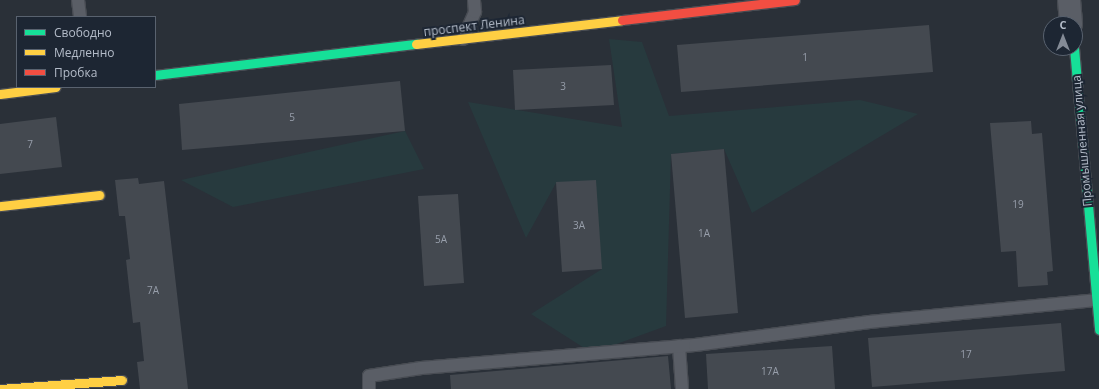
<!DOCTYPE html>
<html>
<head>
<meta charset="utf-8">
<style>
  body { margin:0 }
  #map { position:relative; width:1099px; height:389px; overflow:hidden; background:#2a3038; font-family:"Open Sans",sans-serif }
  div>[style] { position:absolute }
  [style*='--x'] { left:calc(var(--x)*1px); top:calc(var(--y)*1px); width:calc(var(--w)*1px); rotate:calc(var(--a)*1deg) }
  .green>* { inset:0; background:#273a3e }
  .building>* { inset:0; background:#444950 }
  .roads { filter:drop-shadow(1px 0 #484c53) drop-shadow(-1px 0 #484c53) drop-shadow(0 1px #484c53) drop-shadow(0 -1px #484c53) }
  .lane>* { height:12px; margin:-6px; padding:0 6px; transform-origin:6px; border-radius:6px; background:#5a5e66 }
  .street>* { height:22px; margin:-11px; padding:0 11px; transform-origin:11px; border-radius:11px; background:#5a5e66 }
  .fast>* { height:9px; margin:-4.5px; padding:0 4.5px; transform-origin:4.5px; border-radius:4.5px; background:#16e098 }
  .slow>* { height:9px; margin:-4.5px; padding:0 4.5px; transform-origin:4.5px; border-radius:4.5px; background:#ffcf43 }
  .jam>* { height:9px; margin:-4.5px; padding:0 4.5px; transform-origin:4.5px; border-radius:4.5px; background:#f24e42 }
  span { translate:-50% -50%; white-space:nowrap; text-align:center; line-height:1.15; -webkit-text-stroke:4px #1d2633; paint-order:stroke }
  .number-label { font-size:10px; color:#989fab }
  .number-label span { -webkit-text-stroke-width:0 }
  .street-label { font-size:12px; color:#b4bcc9 }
  .legend { position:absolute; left:16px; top:16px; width:140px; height:72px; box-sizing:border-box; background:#1d2633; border:1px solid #59626f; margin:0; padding:5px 7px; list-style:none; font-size:12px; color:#b4bcc9 }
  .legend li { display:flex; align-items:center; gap:8px; height:20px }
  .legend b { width:20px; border:1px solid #59626f }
  .north { position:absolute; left:1043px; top:16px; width:40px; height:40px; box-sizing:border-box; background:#1d2633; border:1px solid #59626f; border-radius:50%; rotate:0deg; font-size:11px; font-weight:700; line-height:16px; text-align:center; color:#b4bcc9 }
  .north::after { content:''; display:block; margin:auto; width:14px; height:18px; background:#848b96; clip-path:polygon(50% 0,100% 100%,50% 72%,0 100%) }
</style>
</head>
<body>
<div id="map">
  <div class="green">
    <i style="clip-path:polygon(609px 39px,642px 42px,669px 116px,860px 100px,918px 114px,752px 213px,724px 149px,671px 154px,666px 326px,592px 353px,531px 314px,602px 269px,556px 183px,526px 238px,468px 102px,622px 127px)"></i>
    <i style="clip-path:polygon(405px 131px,424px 169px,233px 207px,181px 180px)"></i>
  </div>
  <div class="building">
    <i style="clip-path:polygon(929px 25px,933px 72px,681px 92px,677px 45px)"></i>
    <i style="clip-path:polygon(611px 65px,614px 105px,515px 110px,513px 70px)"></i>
    <i style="clip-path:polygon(400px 81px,405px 131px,182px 150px,179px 104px)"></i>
    <i style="clip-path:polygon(56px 117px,62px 167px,0 174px,0 124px)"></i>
    <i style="clip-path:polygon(1031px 121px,1032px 134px,1042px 133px,1053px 271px,1047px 272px,1048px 285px,1018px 287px,1016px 251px,1001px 252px,990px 123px)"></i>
    <i style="clip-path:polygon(724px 149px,738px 313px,685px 318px,671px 154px)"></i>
    <i style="clip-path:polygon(138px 178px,139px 184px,164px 181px,188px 389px,140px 389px,137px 362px,144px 361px,140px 322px,133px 323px,126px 260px,130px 259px,125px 216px,119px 216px,115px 180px)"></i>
    <i style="clip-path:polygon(596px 180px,602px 269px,562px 272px,556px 182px)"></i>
    <i style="clip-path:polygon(458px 194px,464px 283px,424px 286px,418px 196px)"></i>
    <i style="clip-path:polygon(1061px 323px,1065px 371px,872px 387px,868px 338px)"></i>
    <i style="clip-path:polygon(832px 346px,835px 389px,708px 389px,706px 354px)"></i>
    <i style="clip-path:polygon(668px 356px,671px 389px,451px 389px,450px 375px)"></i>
  </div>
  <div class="roads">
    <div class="lane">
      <i style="--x:78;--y:0;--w:17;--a:83"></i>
      <i style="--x:463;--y:39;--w:30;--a:-66"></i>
      <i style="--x:475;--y:12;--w:12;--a:-95"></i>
      <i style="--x:679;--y:346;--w:43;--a:86"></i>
      <i style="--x:369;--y:389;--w:13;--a:-90"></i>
      <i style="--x:369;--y:376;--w:53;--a:-8.7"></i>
      <i style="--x:421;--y:368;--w:275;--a:-4.8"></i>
      <i style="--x:695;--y:345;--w:176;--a:-7.5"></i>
      <i style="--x:869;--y:322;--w:228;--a:-5.5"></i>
    </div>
    <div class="street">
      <i style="--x:1069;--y:0;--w:24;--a:85"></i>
    </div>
    <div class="fast">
      <i style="--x:1074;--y:48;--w:283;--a:84.9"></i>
      <i style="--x:155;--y:75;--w:263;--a:-6.8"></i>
    </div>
    <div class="slow">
      <i style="--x:416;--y:44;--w:207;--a:-6.6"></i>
      <i style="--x:0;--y:94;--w:56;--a:-7.1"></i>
      <i style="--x:0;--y:206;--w:100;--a:-6.3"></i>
      <i style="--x:0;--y:389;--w:122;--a:-4.2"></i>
    </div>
    <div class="jam">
      <i style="--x:622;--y:20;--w:174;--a:-6.6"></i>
    </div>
  </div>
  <div class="number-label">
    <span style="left:805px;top:58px">1</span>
    <span style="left:563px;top:87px">3</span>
    <span style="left:292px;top:118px">5</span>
    <span style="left:30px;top:145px">7</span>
    <span style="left:1018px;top:205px">19</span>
    <span style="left:579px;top:226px">3А</span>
    <span style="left:704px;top:234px">1А</span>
    <span style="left:441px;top:240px">5А</span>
    <span style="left:153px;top:291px">7А</span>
    <span style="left:966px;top:355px">17</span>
    <span style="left:770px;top:372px">17А</span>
  </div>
  <div class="street-label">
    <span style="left:474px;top:26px;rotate:-7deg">проспект Ленина</span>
    <span style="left:1082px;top:141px;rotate:-95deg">Промышленная улица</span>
  </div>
  <ul class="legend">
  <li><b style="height:5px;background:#16e098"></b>Свободно</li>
  <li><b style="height:5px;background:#ffcf43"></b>Медленно</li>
  <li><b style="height:5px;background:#f24e42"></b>Пробка</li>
  </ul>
  <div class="north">С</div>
</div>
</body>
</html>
